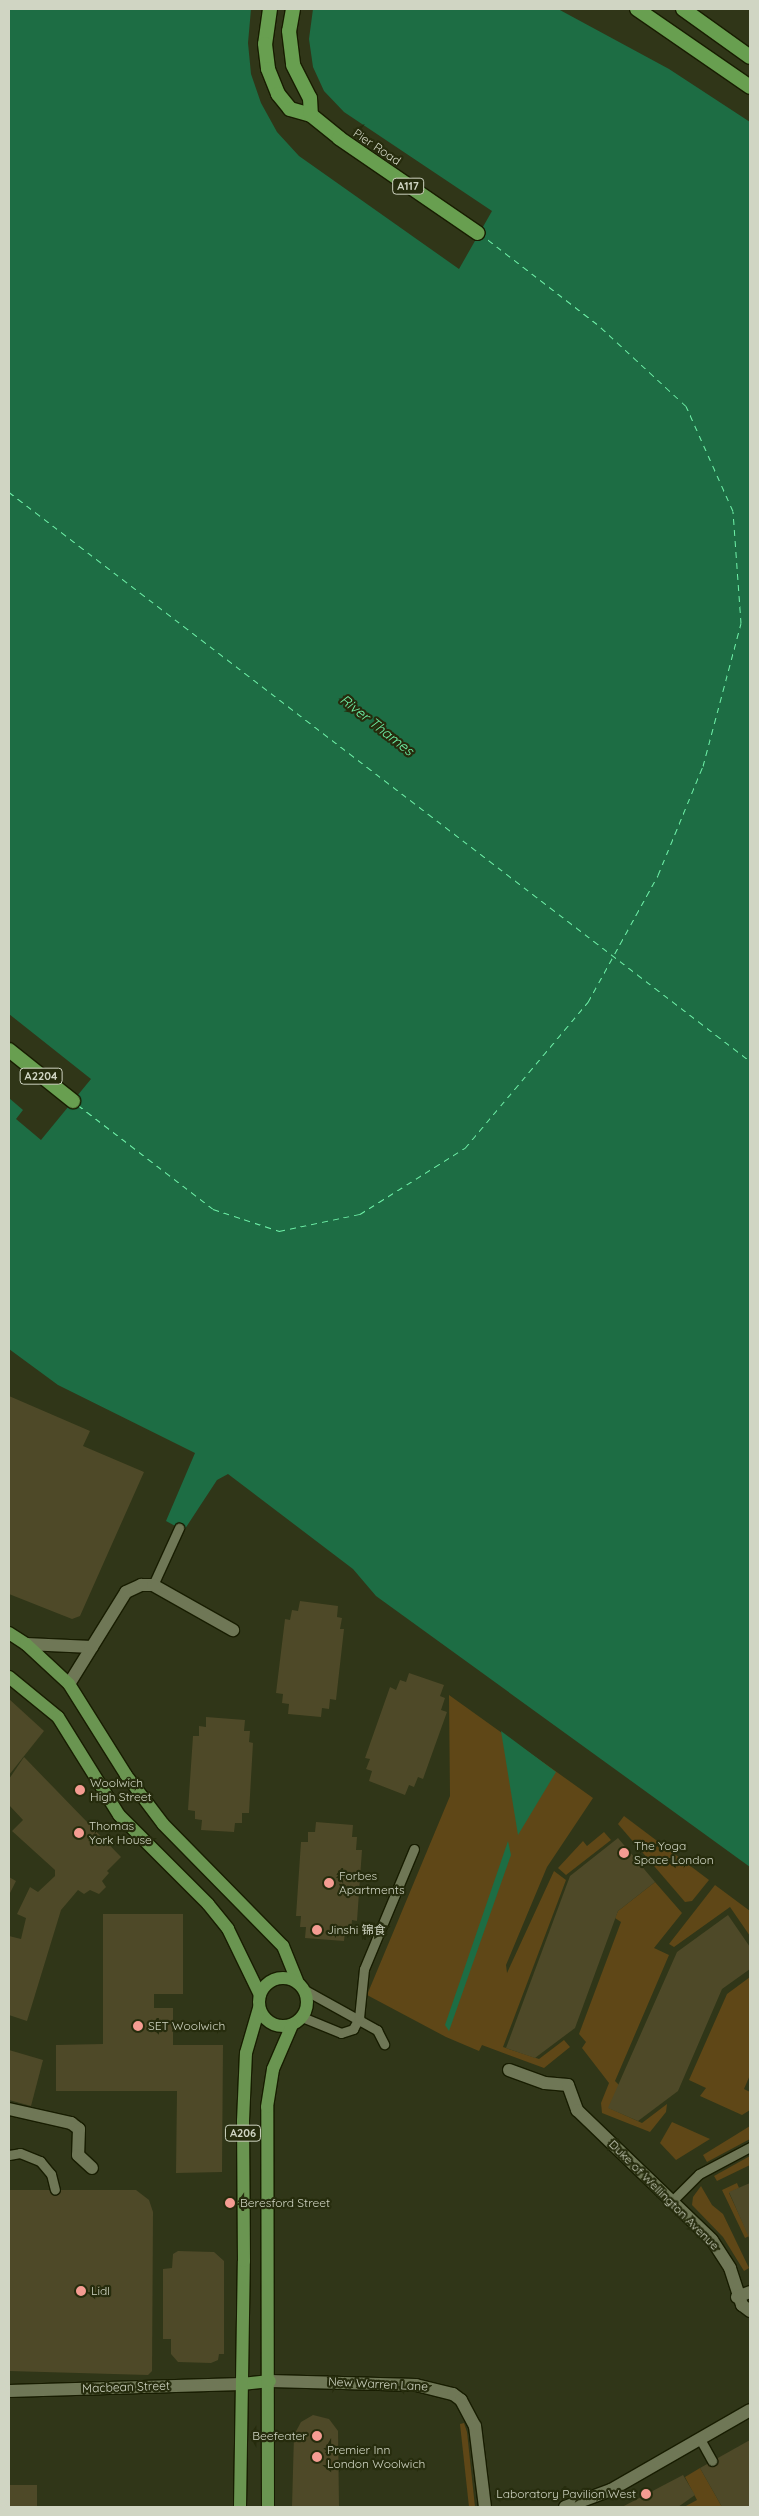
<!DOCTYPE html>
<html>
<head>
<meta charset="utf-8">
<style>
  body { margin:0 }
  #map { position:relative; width:759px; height:2516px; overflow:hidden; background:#303618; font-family:Quicksand,"Noto Sans SC",sans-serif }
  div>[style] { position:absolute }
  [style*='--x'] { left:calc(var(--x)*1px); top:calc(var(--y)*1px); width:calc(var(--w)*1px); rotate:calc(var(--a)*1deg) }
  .green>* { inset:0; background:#5f4717 }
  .water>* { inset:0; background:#1d6d44 }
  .pier>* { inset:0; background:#303618 }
  .ferry>* { height:1px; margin-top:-0.5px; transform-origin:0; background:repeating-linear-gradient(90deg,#6ef1a8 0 6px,transparent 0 11px) }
  .building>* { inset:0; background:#4e4928 }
  .roads { filter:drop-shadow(1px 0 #181d01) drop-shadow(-1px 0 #181d01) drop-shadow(0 1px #181d01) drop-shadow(0 -1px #181d01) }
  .service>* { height:9px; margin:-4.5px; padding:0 4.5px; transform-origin:4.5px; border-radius:4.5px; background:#6f7756 }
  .minor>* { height:12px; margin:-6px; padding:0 6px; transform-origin:6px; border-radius:6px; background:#6f7756 }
  .primary>* { height:12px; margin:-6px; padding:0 6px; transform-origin:6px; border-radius:6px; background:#6a9551 }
  .primary>.ring { margin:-6px; padding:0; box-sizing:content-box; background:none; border:12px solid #6a9551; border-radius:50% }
  .trunk>* { height:14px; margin:-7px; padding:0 7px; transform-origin:7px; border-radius:7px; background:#689f50 }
  .dots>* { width:14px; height:14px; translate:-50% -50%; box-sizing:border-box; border:2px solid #262c0d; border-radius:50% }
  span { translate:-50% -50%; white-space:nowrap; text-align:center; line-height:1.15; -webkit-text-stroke:4.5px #262c0d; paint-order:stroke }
  .shield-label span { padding:1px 4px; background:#262c0d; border:1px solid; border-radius:4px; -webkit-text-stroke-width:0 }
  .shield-label { font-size:11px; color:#d0d5c3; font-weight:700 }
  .street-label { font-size:12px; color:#d0d5c3 }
  .poi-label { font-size:12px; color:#d0d5c3 }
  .left { translate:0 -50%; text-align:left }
  .right { translate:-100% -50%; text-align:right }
  .water-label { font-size:14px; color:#6ef1a8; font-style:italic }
  .frame { position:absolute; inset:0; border:10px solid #d0d5c3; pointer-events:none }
</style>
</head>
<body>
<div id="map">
  <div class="green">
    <i style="clip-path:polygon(449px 1695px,593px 1798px,547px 1867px,506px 1965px,507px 1973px,554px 1871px,566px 1880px,503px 2047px,539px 2059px,564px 2040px,570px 2047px,544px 2068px,482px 2045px,479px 2051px,446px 2037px,367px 1995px,450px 1796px)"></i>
    <i style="clip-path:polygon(624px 1816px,709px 1880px,692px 1901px,685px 1902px,618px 1824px)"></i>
    <i style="clip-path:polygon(604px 1832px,611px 1840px,566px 1875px,558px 1868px,583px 1841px,587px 1846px)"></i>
    <i style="clip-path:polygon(655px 1882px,682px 1913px,654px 1948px,669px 1955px,615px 2081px,619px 2085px,609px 2108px,642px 2123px,667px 2104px,666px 2112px,650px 2132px,602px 2113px,601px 2103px,609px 2083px,582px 2048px,586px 2042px,579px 2034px,621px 1922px,615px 1918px,618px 1911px)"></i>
    <i style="clip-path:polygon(715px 1885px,750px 1911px,750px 1936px,730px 1907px,674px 1947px,669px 1944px)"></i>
    <i style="clip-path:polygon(750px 1977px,750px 2075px,744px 2089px,750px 2092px,750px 2110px,742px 2115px,700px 2096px,706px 2088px,689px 2080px,727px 1994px)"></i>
    <i style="clip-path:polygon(672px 2122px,710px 2139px,676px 2160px,660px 2143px)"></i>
    <i style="clip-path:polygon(750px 2126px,750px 2139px,707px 2162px,703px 2155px)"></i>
    <i style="clip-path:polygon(750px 2156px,750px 2165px,717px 2181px,714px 2176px)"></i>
    <i style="clip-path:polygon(737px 2183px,739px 2188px,729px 2193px,749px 2236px,745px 2238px,722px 2190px)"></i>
    <i style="clip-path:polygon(701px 2186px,712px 2205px,723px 2214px,749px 2268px,744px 2271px,723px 2237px,692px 2205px,693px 2197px)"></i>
    <i style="clip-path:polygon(464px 2423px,467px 2432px,475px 2507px,469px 2507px,460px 2424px)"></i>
    <i style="clip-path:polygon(700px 2468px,722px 2507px,684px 2507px,697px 2500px,685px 2477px)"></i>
  </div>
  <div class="water">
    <i style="clip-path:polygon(9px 9px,558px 9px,669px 69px,750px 122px,750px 1867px,376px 1596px,353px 1569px,228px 1474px,217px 1480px,179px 1538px,179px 1528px,166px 1521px,195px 1453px,58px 1385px,9px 1349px)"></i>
    <i style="clip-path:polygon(501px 1731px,556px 1772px,518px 1835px)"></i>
    <i style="clip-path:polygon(508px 1841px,511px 1855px,449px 2031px,445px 2025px)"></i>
  </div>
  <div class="pier">
    <i style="clip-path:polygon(251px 9px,313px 9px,309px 39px,313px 67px,324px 91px,344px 112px,492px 211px,459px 269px,299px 156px,277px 132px,261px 103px,251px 74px,248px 43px)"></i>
    <i style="clip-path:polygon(9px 1014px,91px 1079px,41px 1140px,16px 1119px,23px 1110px,9px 1098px)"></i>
  </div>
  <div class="ferry">
    <i style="--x:9;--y:492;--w:934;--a:37.52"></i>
    <i style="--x:78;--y:1105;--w:170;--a:37.6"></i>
    <i style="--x:213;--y:1209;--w:70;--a:18.4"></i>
    <i style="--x:279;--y:1231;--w:83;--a:-11.9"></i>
    <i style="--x:360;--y:1214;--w:124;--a:-32.2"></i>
    <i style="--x:465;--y:1148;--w:191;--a:-49.9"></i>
    <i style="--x:588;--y:1002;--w:145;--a:-61.1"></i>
    <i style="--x:658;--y:875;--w:118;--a:-67.6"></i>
    <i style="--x:703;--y:766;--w:148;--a:-75.1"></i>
    <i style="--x:741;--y:623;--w:112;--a:-94.1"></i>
    <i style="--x:733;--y:511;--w:115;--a:-114.1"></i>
    <i style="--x:686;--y:406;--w:121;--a:-137.3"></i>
    <i style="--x:597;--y:324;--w:144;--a:-142.3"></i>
  </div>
  <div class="building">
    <i style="clip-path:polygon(9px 1396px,90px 1431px,83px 1446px,144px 1472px,80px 1616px,72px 1619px,9px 1594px)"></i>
    <i style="clip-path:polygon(300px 1601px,338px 1606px,337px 1617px,342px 1618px,340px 1629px,344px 1629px,336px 1700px,330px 1699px,329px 1709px,322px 1708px,321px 1717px,288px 1714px,289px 1704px,282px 1703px,283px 1694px,276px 1693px,285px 1619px,290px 1620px,292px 1610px,298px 1611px)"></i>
    <i style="clip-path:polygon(409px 1673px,444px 1685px,440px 1696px,445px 1698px,441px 1710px,447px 1712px,423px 1779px,418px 1777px,414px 1787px,409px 1785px,405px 1795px,369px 1781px,372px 1771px,366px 1769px,370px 1759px,365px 1758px,390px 1687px,396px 1690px,400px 1680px,406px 1682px)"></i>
    <i style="clip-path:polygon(9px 1699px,44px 1731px,9px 1775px)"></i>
    <i style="clip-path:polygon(206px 1717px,245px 1720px,244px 1731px,250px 1731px,249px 1742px,253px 1743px,249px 1813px,242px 1813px,242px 1823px,235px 1823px,234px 1832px,201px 1830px,202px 1820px,195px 1819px,195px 1811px,188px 1810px,193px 1736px,199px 1736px,199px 1726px,206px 1727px)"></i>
    <i style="clip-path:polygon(24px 1757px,121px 1857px,107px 1871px,109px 1873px,102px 1881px,106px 1887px,99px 1894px,90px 1890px,84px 1894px,78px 1890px,61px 1910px,27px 2021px,9px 2015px,9px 1936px,21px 1939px,26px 1918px,17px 1914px,30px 1887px,38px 1892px,55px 1876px,55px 1870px,12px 1831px,23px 1820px,9px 1805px,9px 1779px)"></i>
    <i style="clip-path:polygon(316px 1822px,353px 1825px,352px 1837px,357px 1837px,356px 1850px,362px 1850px,357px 1921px,352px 1920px,351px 1931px,345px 1931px,344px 1941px,305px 1938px,306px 1927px,300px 1927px,301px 1916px,296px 1916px,301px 1842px,308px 1842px,308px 1832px,315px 1832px)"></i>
    <i style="clip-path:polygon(618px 1838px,655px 1882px,618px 1911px,575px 2028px,535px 2058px,506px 2048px,570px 1876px)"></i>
    <i style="clip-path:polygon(9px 1877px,16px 1881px,9px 1895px)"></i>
    <i style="clip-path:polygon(103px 1914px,183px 1914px,183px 1994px,154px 1994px,154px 2008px,173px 2008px,173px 2045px,223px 2045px,222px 2172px,176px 2173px,177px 2091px,56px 2091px,56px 2045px,103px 2044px)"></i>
    <i style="clip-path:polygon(728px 1915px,750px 1947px,750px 1969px,722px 1989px,678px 2091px,638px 2121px,608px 2108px,677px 1952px)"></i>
    <i style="clip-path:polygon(9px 2050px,43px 2060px,31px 2106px,9px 2100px)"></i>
    <i style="clip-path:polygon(750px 2183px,750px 2240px,729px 2192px)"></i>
    <i style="clip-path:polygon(9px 2190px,136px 2190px,149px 2200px,153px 2212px,152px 2371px,148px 2375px,9px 2371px)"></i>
    <i style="clip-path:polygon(178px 2251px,214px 2252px,224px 2261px,224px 2354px,219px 2354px,218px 2360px,211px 2363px,178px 2362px,171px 2354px,171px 2339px,163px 2339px,163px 2269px,172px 2268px,173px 2254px)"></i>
    <i style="clip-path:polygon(313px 2415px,329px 2419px,338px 2431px,339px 2507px,292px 2507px,294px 2435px,301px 2422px)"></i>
    <i style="clip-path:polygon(750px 2440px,750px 2507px,722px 2507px,700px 2468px)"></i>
    <i style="clip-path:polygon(683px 2475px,695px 2495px,678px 2507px,622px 2507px)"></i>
    <i style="clip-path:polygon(9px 2485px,37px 2485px,37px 2507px,9px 2507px)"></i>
  </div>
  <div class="roads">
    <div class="service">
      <i style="--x:153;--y:1585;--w:63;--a:-65.5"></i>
      <i style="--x:303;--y:1989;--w:85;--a:29"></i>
      <i style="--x:377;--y:2030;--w:16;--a:63"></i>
      <i style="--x:302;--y:2017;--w:42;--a:22.3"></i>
      <i style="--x:341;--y:2033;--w:13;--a:-18"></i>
      <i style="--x:353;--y:2029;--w:13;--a:-61"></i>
      <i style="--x:359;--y:2018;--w:49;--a:-84.2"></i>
      <i style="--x:364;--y:1969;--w:130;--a:-67.4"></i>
      <i style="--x:9;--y:2155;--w:11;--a:-10"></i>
      <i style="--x:20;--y:2153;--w:22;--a:22"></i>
      <i style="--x:40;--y:2161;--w:17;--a:50"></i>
      <i style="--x:51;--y:2174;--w:16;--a:76"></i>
      <i style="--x:672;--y:2201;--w:38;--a:-45"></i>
      <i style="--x:699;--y:2174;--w:58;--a:-27.9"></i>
      <i style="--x:700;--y:2439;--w:25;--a:61"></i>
    </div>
    <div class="minor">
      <i style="--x:26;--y:1644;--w:66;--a:2.6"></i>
      <i style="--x:69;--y:1684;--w:108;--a:-58.2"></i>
      <i style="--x:126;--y:1592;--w:17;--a:-25"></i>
      <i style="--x:141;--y:1585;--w:12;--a:0"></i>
      <i style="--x:153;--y:1585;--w:92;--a:29.4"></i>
      <i style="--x:509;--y:2070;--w:38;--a:20"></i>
      <i style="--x:545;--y:2083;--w:23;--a:5"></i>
      <i style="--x:568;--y:2085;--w:27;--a:70"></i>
      <i style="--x:577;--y:2110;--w:187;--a:43.9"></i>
      <i style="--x:712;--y:2240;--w:33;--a:57"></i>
      <i style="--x:730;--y:2268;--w:39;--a:72"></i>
      <i style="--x:742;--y:2305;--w:10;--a:37"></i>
      <i style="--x:9;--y:2109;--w:64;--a:12.7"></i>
      <i style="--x:71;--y:2123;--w:10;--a:37"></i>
      <i style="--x:79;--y:2129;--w:26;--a:92"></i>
      <i style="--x:78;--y:2155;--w:19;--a:43"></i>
      <i style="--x:737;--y:2297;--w:14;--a:-21"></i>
      <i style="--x:270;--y:2381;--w:146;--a:1.6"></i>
      <i style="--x:416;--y:2385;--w:38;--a:14"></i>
      <i style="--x:453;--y:2394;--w:10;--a:37"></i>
      <i style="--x:461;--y:2400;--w:30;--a:62"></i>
      <i style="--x:475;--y:2426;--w:82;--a:83"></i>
      <i style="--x:9;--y:2391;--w:233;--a:-1.7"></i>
      <i style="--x:565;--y:2507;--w:49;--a:-20.3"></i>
      <i style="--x:611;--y:2490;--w:160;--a:-29.9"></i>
    </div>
    <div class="primary">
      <i style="--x:9;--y:1633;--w:20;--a:33"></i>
      <i style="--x:26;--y:1644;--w:59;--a:42.9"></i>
      <i style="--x:69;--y:1684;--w:107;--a:57.9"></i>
      <i style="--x:126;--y:1775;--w:61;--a:52.9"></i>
      <i style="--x:163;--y:1824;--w:171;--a:45.5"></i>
      <i style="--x:283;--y:1946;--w:40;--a:68"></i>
      <i style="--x:9;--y:1677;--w:63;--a:39.2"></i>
      <i style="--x:58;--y:1717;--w:115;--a:58.1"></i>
      <i style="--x:119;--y:1815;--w:126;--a:45"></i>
      <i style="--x:208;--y:1904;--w:32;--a:51"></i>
      <i style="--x:228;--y:1929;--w:73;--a:64.1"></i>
      <i class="ring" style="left:259px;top:1978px;width:36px;height:36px"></i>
      <i style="--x:242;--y:2384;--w:28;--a:-6"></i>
      <i style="--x:240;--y:2507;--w:246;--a:-89.1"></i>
      <i style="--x:244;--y:2261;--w:140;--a:-90.4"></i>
      <i style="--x:243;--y:2121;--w:68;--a:-87.5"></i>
      <i style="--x:246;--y:2053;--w:47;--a:-73.9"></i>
      <i style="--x:268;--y:2507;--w:400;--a:-90.1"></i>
      <i style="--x:267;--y:2107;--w:38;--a:-81"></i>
      <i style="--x:273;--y:2069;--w:48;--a:-66.6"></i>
    </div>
    <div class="trunk">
      <i style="--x:270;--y:9;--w:35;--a:98"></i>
      <i style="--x:265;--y:44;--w:25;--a:83"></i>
      <i style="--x:268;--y:69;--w:27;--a:68"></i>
      <i style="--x:278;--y:94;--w:19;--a:51"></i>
      <i style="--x:290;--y:109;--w:22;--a:16"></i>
      <i style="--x:311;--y:115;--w:36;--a:39"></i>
      <i style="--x:339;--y:138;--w:168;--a:34.4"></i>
      <i style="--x:293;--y:9;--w:22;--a:100"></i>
      <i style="--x:289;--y:31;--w:34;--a:83"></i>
      <i style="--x:293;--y:65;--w:37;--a:63"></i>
      <i style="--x:310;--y:98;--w:17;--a:87"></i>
      <i style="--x:637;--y:9;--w:137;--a:34.6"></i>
      <i style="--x:683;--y:9;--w:82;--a:35.6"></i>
      <i style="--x:9;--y:1050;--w:82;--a:38.6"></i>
    </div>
  </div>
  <div class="dots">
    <i style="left:80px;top:1790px;background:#f59c92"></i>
    <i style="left:79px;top:1833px;background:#f59c92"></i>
    <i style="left:624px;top:1853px;background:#f59c92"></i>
    <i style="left:329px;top:1883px;background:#f59c92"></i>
    <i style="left:317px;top:1930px;background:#f59c92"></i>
    <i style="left:138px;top:2026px;background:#f59c92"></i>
    <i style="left:230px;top:2203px;background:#f59c92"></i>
    <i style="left:81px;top:2291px;background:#f59c92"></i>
    <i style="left:317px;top:2436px;background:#f59c92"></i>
    <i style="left:317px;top:2457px;background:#f59c92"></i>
    <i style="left:646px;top:2494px;background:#f59c92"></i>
  </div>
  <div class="shield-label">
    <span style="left:408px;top:186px">A117</span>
    <span style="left:41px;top:1076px">A2204</span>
    <span style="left:243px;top:2133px">A206</span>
  </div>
  <div class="street-label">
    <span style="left:377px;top:147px;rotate:34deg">Pier Road</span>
    <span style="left:664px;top:2195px;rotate:45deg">Duke of Wellington Avenue</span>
    <span style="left:378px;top:2384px;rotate:3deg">New Warren Lane</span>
    <span style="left:126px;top:2387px;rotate:-2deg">Macbean Street</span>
  </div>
  <div class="poi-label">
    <span class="left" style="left:90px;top:1790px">Woolwich<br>High Street</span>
    <span class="left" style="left:89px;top:1833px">Thomas<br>York House</span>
    <span class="left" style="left:634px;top:1853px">The Yoga<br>Space London</span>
    <span class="left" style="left:339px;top:1883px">Forbes<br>Apartments</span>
    <span class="left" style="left:327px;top:1930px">Jinshi 锦食</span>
    <span class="left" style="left:148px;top:2026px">SET Woolwich</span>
    <span class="left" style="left:240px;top:2203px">Beresford Street</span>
    <span class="left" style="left:91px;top:2291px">Lidl</span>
    <span class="right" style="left:307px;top:2436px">Beefeater</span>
    <span class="left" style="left:327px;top:2457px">Premier Inn<br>London Woolwich</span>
    <span class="right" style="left:636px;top:2494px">Laboratory Pavilion West</span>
  </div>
  <div class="water-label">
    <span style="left:377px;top:725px;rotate:38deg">River Thames</span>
  </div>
  <div class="frame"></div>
</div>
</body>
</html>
